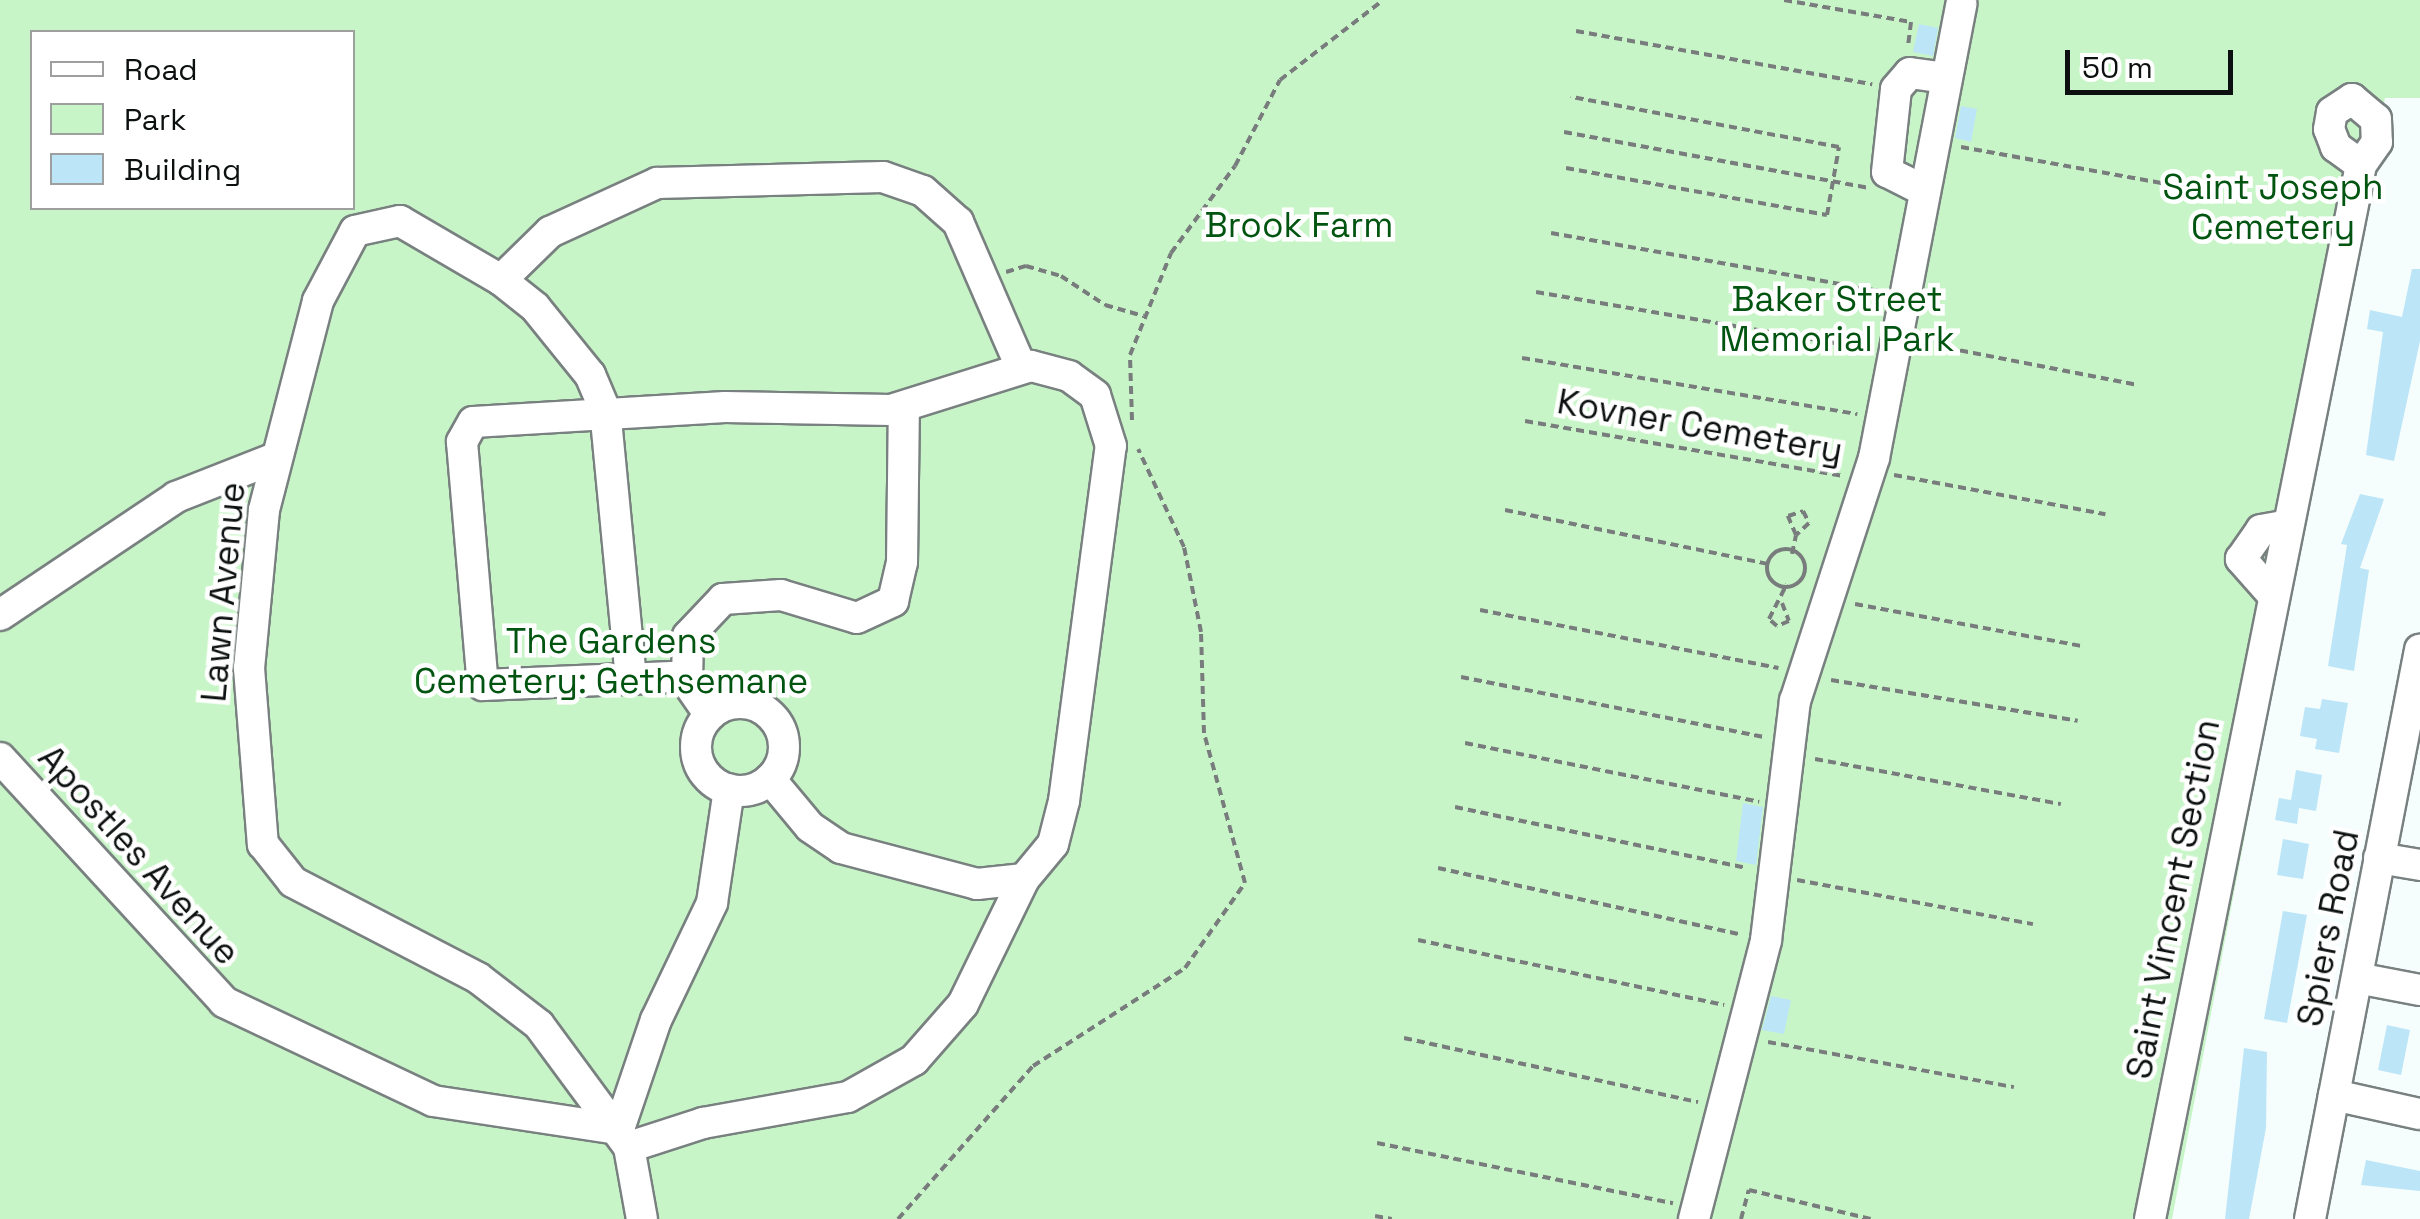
<!DOCTYPE html>
<html>
<head>
<meta charset="utf-8">
<style>
  body { margin:0 }
  #map { position:relative; width:2420px; height:1219px; overflow:hidden; background:#f6fdfd; font-family:"Space Grotesk",sans-serif }
  div>[style] { position:absolute }
  [style*='--x'] { left:calc(var(--x)*1px); top:calc(var(--y)*1px); width:calc(var(--w)*1px); rotate:calc(var(--a)*1deg) }
  .green>* { inset:0; background:#c8f5c7 }
  .building>* { inset:0; background:#bce6f7 }
  .path>* { height:4px; margin-top:-2px; transform-origin:0; background:repeating-linear-gradient(90deg,#787c7c 0 8px,transparent 0 13px) }
  .path>.ring { margin:-2px; padding:0; box-sizing:content-box; background:none; border:4px solid #787c7c; border-radius:50% }
  .roads { filter:drop-shadow(2px 0 #798080) drop-shadow(-2px 0 #798080) drop-shadow(0 2px #798080) drop-shadow(0 -2px #798080) }
  .minor>* { height:30px; margin:-15px; padding:0 15px; transform-origin:15px; border-radius:15px; background:#fff }
  .minor>.ring { margin:-15px; padding:0; box-sizing:content-box; background:none; border:30px solid #fff; border-radius:50% }
  span { translate:-50% -50%; white-space:nowrap; text-align:center; line-height:1.15; -webkit-text-stroke:9px #fff; paint-order:stroke }
  .park-label { font-size:35px; color:#025511 }
  .street-label { font-size:35px; color:#0d1010 }
  .legend { position:absolute; left:30px; top:30px; width:325px; height:180px; box-sizing:border-box; background:#fff; border:2px solid #9e9f9f; margin:0; padding:12px 18px; list-style:none; font-size:30px; color:#0d1010 }
  .legend li { display:flex; align-items:center; gap:20px; height:50px }
  .legend b { width:50px; border:2px solid #9e9f9f }
  .scale { position:absolute; left:2065px; top:50px; width:168px; height:45px; box-sizing:border-box; border:5px solid #0d1010; border-top:0; padding-left:12px; font-size:30px; line-height:35px; white-space:nowrap; color:#0d1010; -webkit-text-stroke:8px #fff; paint-order:stroke }
</style>
</head>
<body>
<div id="map">
  <div class="green">
    <i style="clip-path:polygon(evenodd,0 0,2420px 0,2420px 98px,2385px 98px,2172px 1219px,0 1219px,0 0,32px 32px,352px 32px,352px 208px,32px 208px,32px 32px)"></i>
  </div>
  <div class="building">
    <i style="clip-path:polygon(1919px 24px,1938px 28px,1933px 56px,1913px 52px)"></i>
    <i style="clip-path:polygon(1961px 106px,1977px 109px,1971px 142px,1955px 138px)"></i>
    <i style="clip-path:polygon(2412px 269px,2420px 269px,2420px 341px,2394px 461px,2366px 455px,2383px 332px,2367px 329px,2370px 310px,2402px 317px)"></i>
    <i style="clip-path:polygon(2360px 494px,2384px 499px,2360px 568px,2369px 570px,2354px 671px,2328px 666px,2347px 545px,2341px 544px)"></i>
    <i style="clip-path:polygon(2322px 699px,2348px 703px,2339px 753px,2315px 749px,2317px 739px,2300px 736px,2305px 707px,2320px 709px)"></i>
    <i style="clip-path:polygon(2296px 770px,2322px 775px,2316px 811px,2299px 808px,2297px 824px,2275px 820px,2279px 798px,2291px 800px)"></i>
    <i style="clip-path:polygon(1743px 803px,1763px 807px,1756px 865px,1736px 861px)"></i>
    <i style="clip-path:polygon(2283px 839px,2309px 844px,2303px 879px,2277px 875px)"></i>
    <i style="clip-path:polygon(2283px 911px,2307px 915px,2287px 1023px,2264px 1019px)"></i>
    <i style="clip-path:polygon(1771px 996px,1791px 1000px,1784px 1034px,1762px 1030px)"></i>
    <i style="clip-path:polygon(2387px 1025px,2410px 1030px,2401px 1075px,2378px 1070px)"></i>
    <i style="clip-path:polygon(2244px 1048px,2267px 1052px,2266px 1128px,2249px 1219px,2225px 1219px)"></i>
    <i style="clip-path:polygon(2366px 1160px,2420px 1171px,2420px 1191px,2361px 1185px)"></i>
  </div>
  <div class="path">
    <i style="--x:1784;--y:0;--w:129;--a:9.8"></i>
    <i style="--x:1911;--y:22;--w:25;--a:97"></i>
    <i style="--x:1576;--y:31;--w:301;--a:10.2"></i>
    <i style="--x:1564;--y:132;--w:309;--a:10.4"></i>
    <i style="--x:1961;--y:147;--w:215;--a:10.2"></i>
    <i style="--x:1566;--y:168;--w:265;--a:10.2"></i>
    <i style="--x:1827;--y:215;--w:69;--a:-80"></i>
    <i style="--x:1839;--y:147;--w:273;--a:-169.4"></i>
    <i style="--x:1551;--y:233;--w:335;--a:10"></i>
    <i style="--x:1006;--y:272;--w:21;--a:-17"></i>
    <i style="--x:1026;--y:266;--w:36;--a:16"></i>
    <i style="--x:1061;--y:276;--w:53;--a:33.4"></i>
    <i style="--x:1105;--y:305;--w:40;--a:16"></i>
    <i style="--x:1536;--y:292;--w:339;--a:9.7"></i>
    <i style="--x:1922;--y:343;--w:220;--a:11"></i>
    <i style="--x:1522;--y:358;--w:340;--a:9.5"></i>
    <i style="--x:1132;--y:420;--w:65;--a:-91.8"></i>
    <i style="--x:1130;--y:355;--w:110;--a:-68.1"></i>
    <i style="--x:1171;--y:253;--w:108;--a:-53.7"></i>
    <i style="--x:1235;--y:166;--w:97;--a:-62.4"></i>
    <i style="--x:1280;--y:80;--w:130;--a:-37.8"></i>
    <i style="--x:1525;--y:421;--w:323;--a:9.8"></i>
    <i style="--x:1894;--y:475;--w:215;--a:10.5"></i>
    <i style="--x:1505;--y:510;--w:268;--a:11.6"></i>
    <i class="ring" style="left:1767px;top:549px;width:34px;height:34px"></i>
    <i style="--x:1792;--y:554;--w:19;--a:-78"></i>
    <i style="--x:1796;--y:535;--w:21;--a:-113"></i>
    <i style="--x:1788;--y:516;--w:16;--a:-18"></i>
    <i style="--x:1803;--y:511;--w:13;--a:63"></i>
    <i style="--x:1809;--y:523;--w:18;--a:137"></i>
    <i style="--x:1782;--y:603;--w:19;--a:69"></i>
    <i style="--x:1789;--y:621;--w:13;--a:157"></i>
    <i style="--x:1777;--y:626;--w:11;--a:-139"></i>
    <i style="--x:1769;--y:619;--w:39;--a:-63"></i>
    <i style="--x:1855;--y:604;--w:231;--a:10.5"></i>
    <i style="--x:1480;--y:610;--w:304;--a:11"></i>
    <i style="--x:1461;--y:677;--w:310;--a:11.2"></i>
    <i style="--x:1831;--y:680;--w:250;--a:9.4"></i>
    <i style="--x:1465;--y:743;--w:300;--a:11.3"></i>
    <i style="--x:1815;--y:759;--w:250;--a:10.4"></i>
    <i style="--x:1455;--y:807;--w:298;--a:11.8"></i>
    <i style="--x:1438;--y:868;--w:311;--a:12.4"></i>
    <i style="--x:1797;--y:880;--w:240;--a:10.6"></i>
    <i style="--x:1418;--y:940;--w:313;--a:12"></i>
    <i style="--x:1404;--y:1038;--w:301;--a:12.3"></i>
    <i style="--x:1768;--y:1042;--w:250;--a:10.4"></i>
    <i style="--x:1377;--y:1143;--w:302;--a:11.5"></i>
    <i style="--x:1375;--y:1216;--w:17;--a:10"></i>
    <i style="--x:898;--y:1219;--w:204;--a:-48.6"></i>
    <i style="--x:1033;--y:1066;--w:181;--a:-32.8"></i>
    <i style="--x:1185;--y:968;--w:104;--a:-54.8"></i>
    <i style="--x:1245;--y:883;--w:156;--a:-105.3"></i>
    <i style="--x:1204;--y:733;--w:101;--a:-91.7"></i>
    <i style="--x:1201;--y:632;--w:87;--a:-101.3"></i>
    <i style="--x:1184;--y:547;--w:108;--a:-115.1"></i>
    <i style="--x:1741;--y:1219;--w:30;--a:-75"></i>
    <i style="--x:1749;--y:1190;--w:125;--a:13.4"></i>
  </div>
  <div class="roads">
    <div class="minor">
      <i style="--x:2352;--y:99;--w:31;--a:40"></i>
      <i style="--x:2376;--y:119;--w:23;--a:88"></i>
      <i style="--x:2377;--y:142;--w:28;--a:125"></i>
      <i style="--x:2361;--y:165;--w:31;--a:-144"></i>
      <i style="--x:2336;--y:147;--w:19;--a:-111"></i>
      <i style="--x:2329;--y:129;--w:17;--a:-80"></i>
      <i style="--x:2332;--y:112;--w:24;--a:-33"></i>
      <i style="--x:1925;--y:191;--w:42;--a:-153.4"></i>
      <i style="--x:1887;--y:172;--w:83;--a:-83.8"></i>
      <i style="--x:1896;--y:89;--w:21;--a:-49"></i>
      <i style="--x:1910;--y:73;--w:37;--a:8"></i>
      <i style="--x:501;--y:280;--w:69;--a:-44.4"></i>
      <i style="--x:550;--y:232;--w:118;--a:-24.6"></i>
      <i style="--x:657;--y:183;--w:226;--a:-1.5"></i>
      <i style="--x:883;--y:177;--w:42;--a:19.3"></i>
      <i style="--x:923;--y:191;--w:47;--a:41.5"></i>
      <i style="--x:958;--y:222;--w:158;--a:66.5"></i>
      <i style="--x:2272;--y:594;--w:47;--a:-131.5"></i>
      <i style="--x:2241;--y:559;--w:35;--a:-55"></i>
      <i style="--x:2261;--y:530;--w:27;--a:-10"></i>
      <i style="--x:0;--y:615;--w:212;--a:-33.8"></i>
      <i style="--x:176;--y:497;--w:104;--a:-21.4"></i>
      <i style="--x:631;--y:679;--w:270;--a:-95.5"></i>
      <i style="--x:605;--y:410;--w:38;--a:-113"></i>
      <i style="--x:590;--y:375;--w:87;--a:-129"></i>
      <i style="--x:535;--y:307;--w:43;--a:-141.5"></i>
      <i style="--x:501;--y:280;--w:117;--a:-149.7"></i>
      <i style="--x:400;--y:221;--w:46;--a:167.5"></i>
      <i style="--x:355;--y:231;--w:79;--a:117.9"></i>
      <i style="--x:318;--y:301;--w:216;--a:104.5"></i>
      <i style="--x:264;--y:510;--w:159;--a:95.4"></i>
      <i style="--x:249;--y:668;--w:177;--a:85.5"></i>
      <i style="--x:263;--y:844;--w:48;--a:51.7"></i>
      <i style="--x:293;--y:882;--w:208;--a:27.4"></i>
      <i style="--x:478;--y:978;--w:77;--a:37.6"></i>
      <i style="--x:539;--y:1025;--w:152;--a:53.6"></i>
      <i style="--x:629;--y:1147;--w:73;--a:79.8"></i>
      <i style="--x:687;--y:682;--w:46;--a:-88.8"></i>
      <i style="--x:688;--y:636;--w:51;--a:-46.6"></i>
      <i style="--x:723;--y:599;--w:58;--a:-3.9"></i>
      <i style="--x:781;--y:595;--w:79;--a:16.8"></i>
      <i style="--x:857;--y:618;--w:40;--a:-25"></i>
      <i style="--x:893;--y:601;--w:39;--a:-77"></i>
      <i style="--x:902;--y:563;--w:154;--a:-89.3"></i>
      <i class="ring" style="left:696px;top:703px;width:58px;height:58px"></i>
      <i style="--x:0;--y:758;--w:331;--a:47.4"></i>
      <i style="--x:224;--y:1002;--w:231;--a:25.3"></i>
      <i style="--x:433;--y:1101;--w:188;--a:8.6"></i>
      <i style="--x:770;--y:779;--w:62;--a:50.2"></i>
      <i style="--x:810;--y:827;--w:37;--a:34"></i>
      <i style="--x:841;--y:848;--w:141;--a:14.8"></i>
      <i style="--x:977;--y:884;--w:47;--a:-6.1"></i>
      <i style="--x:2379;--y:858;--w:42;--a:9.7"></i>
      <i style="--x:2357;--y:978;--w:64;--a:10.8"></i>
      <i style="--x:2334;--y:1095;--w:88;--a:12.5"></i>
      <i style="--x:619;--y:1129;--w:115;--a:-71.3"></i>
      <i style="--x:656;--y:1020;--w:130;--a:-64.4"></i>
      <i style="--x:712;--y:903;--w:115;--a:-81.5"></i>
      <i style="--x:629;--y:1147;--w:78;--a:-18"></i>
      <i style="--x:703;--y:1123;--w:147;--a:-10.2"></i>
      <i style="--x:848;--y:1097;--w:76;--a:-29.3"></i>
      <i style="--x:914;--y:1060;--w:74;--a:-48.8"></i>
      <i style="--x:963;--y:1004;--w:139;--a:-64"></i>
      <i style="--x:1024;--y:879;--w:45;--a:-50.4"></i>
      <i style="--x:1053;--y:844;--w:44;--a:-75.7"></i>
      <i style="--x:1064;--y:801;--w:358;--a:-82.5"></i>
      <i style="--x:1111;--y:446;--w:53;--a:-107.4"></i>
      <i style="--x:1095;--y:395;--w:32;--a:-144"></i>
      <i style="--x:1069;--y:376;--w:39;--a:-165"></i>
      <i style="--x:1031;--y:366;--w:147;--a:162.6"></i>
      <i style="--x:891;--y:410;--w:166;--a:-179"></i>
      <i style="--x:725;--y:407;--w:252;--a:176.6"></i>
      <i style="--x:473;--y:422;--w:23;--a:119"></i>
      <i style="--x:462;--y:442;--w:244;--a:85.1"></i>
      <i style="--x:483;--y:685;--w:189;--a:-2.4"></i>
      <i style="--x:672;--y:677;--w:16;--a:18"></i>
      <i style="--x:687;--y:682;--w:40;--a:55.1"></i>
      <i style="--x:1694;--y:1219;--w:288;--a:-75.5"></i>
      <i style="--x:1766;--y:940;--w:241;--a:-83.1"></i>
      <i style="--x:1795;--y:701;--w:256;--a:-72"></i>
      <i style="--x:1874;--y:458;--w:463;--a:-79.1"></i>
      <i style="--x:2150;--y:1219;--w:1075;--a:-78.68"></i>
      <i style="--x:2310;--y:1219;--w:580;--a:-79.06"></i>
    </div>
  </div>
  <div class="park-label">
    <span style="left:2273px;top:207px">Saint Joseph<br>Cemetery</span>
    <span style="left:1299px;top:225px">Brook Farm</span>
    <span style="left:1837px;top:319px">Baker Street<br>Memorial Park</span>
    <span style="left:611px;top:661px">The Gardens<br>Cemetery: Gethsemane</span>
  </div>
  <div class="street-label">
    <span style="left:1700px;top:426px;rotate:10deg">Kovner Cemetery</span>
    <span style="left:223px;top:592px;rotate:-85deg">Lawn Avenue</span>
    <span style="left:139px;top:855px;rotate:48deg">Apostles Avenue</span>
    <span style="left:2173px;top:899px;rotate:-79deg">Saint Vincent Section</span>
    <span style="left:2328px;top:928px;rotate:-79deg">Spiers Road</span>
  </div>
  <ul class="legend">
  <li><b style="height:12px;background:#fff"></b>Road</li>
  <li><b style="height:28px;background:#c8f5c7"></b>Park</li>
  <li><b style="height:28px;background:#bce6f7"></b>Building</li>
  </ul>
  <div class="scale">50 m</div>
</div>
</body>
</html>
